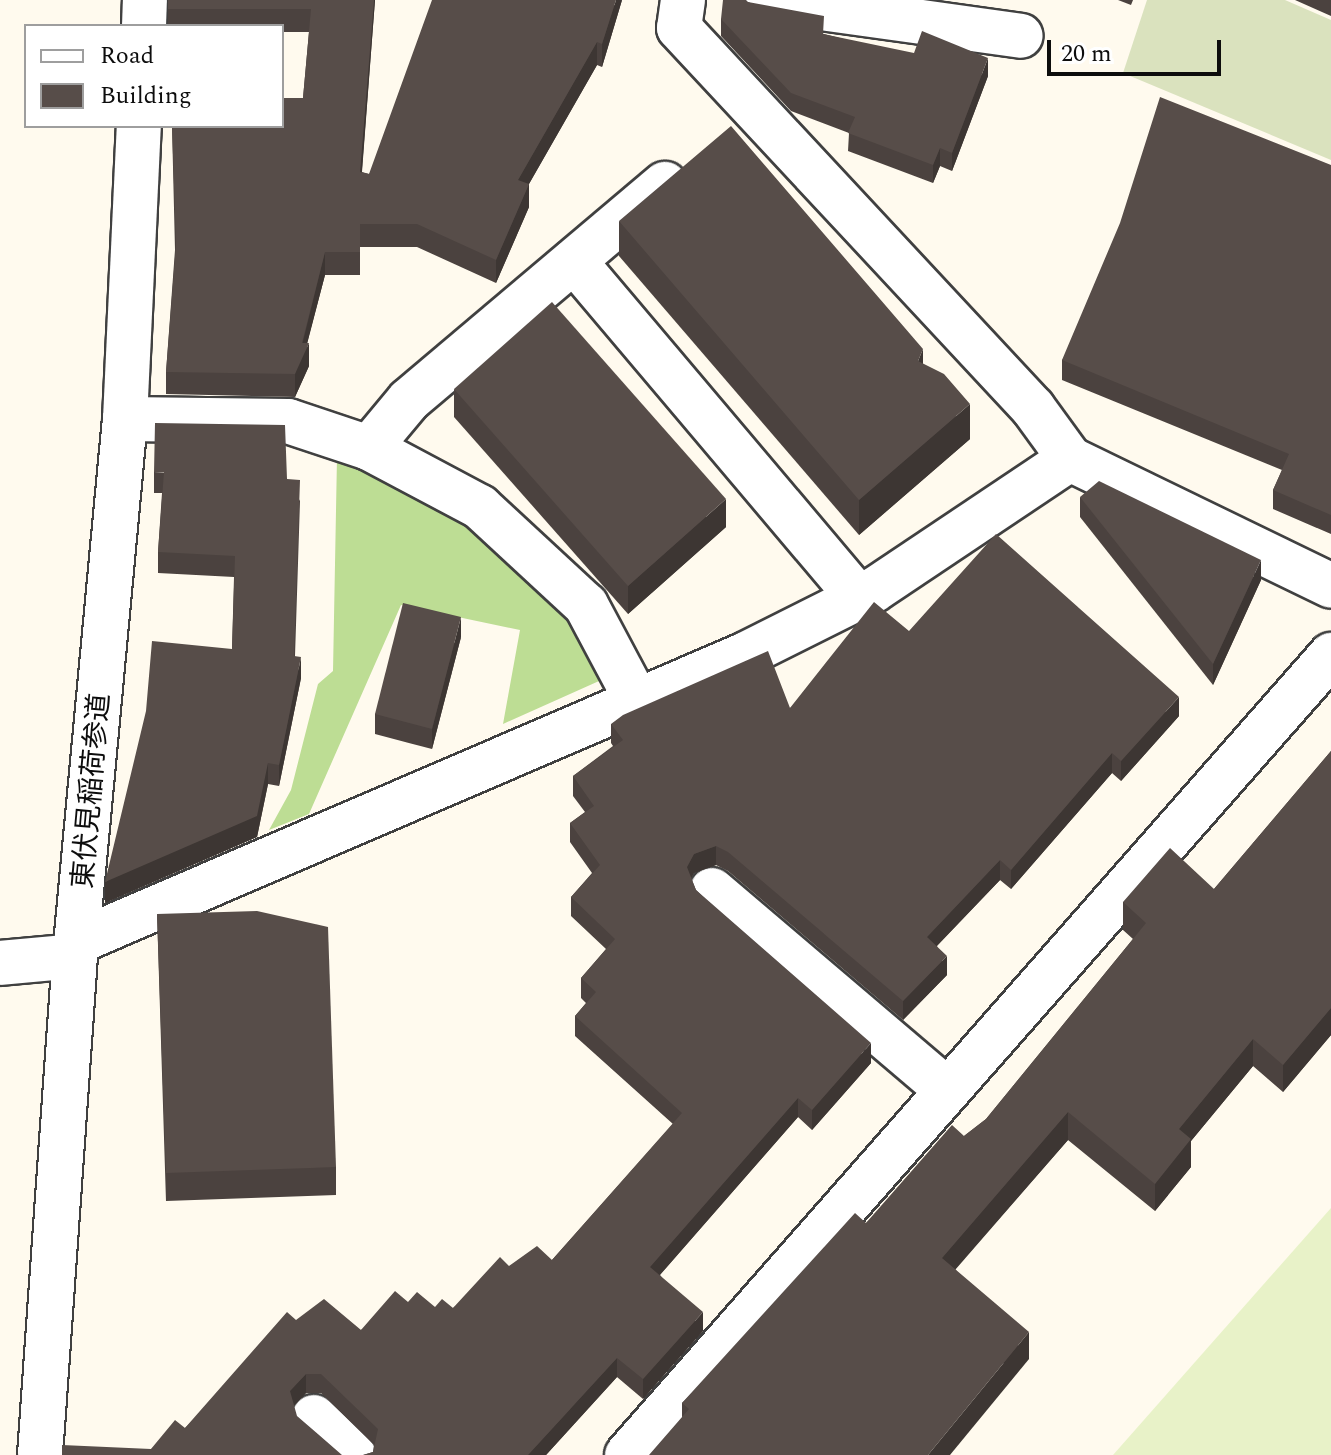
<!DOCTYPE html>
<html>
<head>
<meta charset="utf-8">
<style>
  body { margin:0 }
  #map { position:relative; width:1331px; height:1455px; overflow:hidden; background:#fffaee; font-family:Spectral,"Noto Sans JP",serif }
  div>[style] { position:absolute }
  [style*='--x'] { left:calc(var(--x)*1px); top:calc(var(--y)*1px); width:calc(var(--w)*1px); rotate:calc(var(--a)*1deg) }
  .forest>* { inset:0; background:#bddd94 }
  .cemetery>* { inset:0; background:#dae2be }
  .pitch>* { inset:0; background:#e8f2c8 }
  .roads { filter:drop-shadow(2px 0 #404040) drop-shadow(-2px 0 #404040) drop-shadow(0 2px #404040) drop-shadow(0 -2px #404040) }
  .minor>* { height:44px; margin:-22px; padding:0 22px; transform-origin:22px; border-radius:22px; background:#fff }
  .wall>* { inset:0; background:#4b423f }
  .shaded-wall>* { inset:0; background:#3d3633 }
  .building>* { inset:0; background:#574d49 }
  span { translate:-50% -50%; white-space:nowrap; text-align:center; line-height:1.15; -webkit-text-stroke:8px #fff; paint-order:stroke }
  .street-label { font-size:28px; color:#0d0d0d }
  .legend { position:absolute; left:24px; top:24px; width:260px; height:104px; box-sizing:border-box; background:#fff; border:2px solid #9e9e9e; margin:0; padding:10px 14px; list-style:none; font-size:24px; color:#0d0d0d }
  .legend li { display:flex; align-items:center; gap:16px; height:40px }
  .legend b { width:40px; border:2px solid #9e9e9e }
  .scale { position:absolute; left:1047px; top:40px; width:174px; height:36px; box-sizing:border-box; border:4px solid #0d0d0d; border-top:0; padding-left:10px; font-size:24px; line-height:28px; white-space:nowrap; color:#0d0d0d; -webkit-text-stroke:6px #fff; paint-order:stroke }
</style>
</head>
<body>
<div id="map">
  <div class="forest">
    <i style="clip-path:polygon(337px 457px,466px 518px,559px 603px,608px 677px,503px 724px,520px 630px,401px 605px,309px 814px,269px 830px,291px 790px,318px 684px,333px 671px)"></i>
  </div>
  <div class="cemetery">
    <i style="clip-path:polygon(1147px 0,1285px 0,1331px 20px,1331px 160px,1123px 73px)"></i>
  </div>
  <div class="pitch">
    <i style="clip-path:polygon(1331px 1208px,1331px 1455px,1113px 1455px)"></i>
  </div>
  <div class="roads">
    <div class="minor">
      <i style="--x:683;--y:0;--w:28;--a:98"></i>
      <i style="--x:679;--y:28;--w:519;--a:47.03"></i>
      <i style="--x:1033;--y:408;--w:63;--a:54"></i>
      <i style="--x:1070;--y:459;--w:290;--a:25.9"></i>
      <i style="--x:763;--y:0;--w:260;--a:7.9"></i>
      <i style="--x:144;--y:26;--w:26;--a:-88"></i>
      <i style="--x:574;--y:261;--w:441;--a:49.8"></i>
      <i style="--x:125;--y:419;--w:163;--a:0.7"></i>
      <i style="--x:288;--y:421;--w:85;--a:18.4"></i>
      <i style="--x:369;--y:448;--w:126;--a:28"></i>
      <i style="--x:480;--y:507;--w:144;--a:42.8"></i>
      <i style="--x:586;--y:605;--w:111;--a:62"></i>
      <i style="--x:369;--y:448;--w:62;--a:-50.2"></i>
      <i style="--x:409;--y:400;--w:335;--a:-40.2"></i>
      <i style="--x:712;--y:890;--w:309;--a:40.4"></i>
      <i style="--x:79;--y:941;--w:724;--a:-23.27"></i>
      <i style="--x:744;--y:655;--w:145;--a:-26.6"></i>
      <i style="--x:874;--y:590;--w:236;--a:-33.8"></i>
      <i style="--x:0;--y:963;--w:75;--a:-5.3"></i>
      <i style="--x:314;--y:1417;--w:55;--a:43.5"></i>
      <i style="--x:40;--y:1455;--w:500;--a:-85.99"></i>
      <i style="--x:75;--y:956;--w:539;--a:-84.68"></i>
      <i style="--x:125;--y:419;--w:293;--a:-87.3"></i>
      <i style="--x:627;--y:1455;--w:1066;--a:-48.65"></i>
    </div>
  </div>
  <div class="wall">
    <i style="clip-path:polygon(168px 0,375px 0,362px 172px,369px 174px,622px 0,602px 67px,597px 65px,529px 184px,529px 207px,496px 283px,417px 247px,360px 247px,360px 275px,325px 275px,307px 343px,309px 366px,295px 397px,166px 394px,166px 372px,175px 250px,172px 126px,282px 126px,303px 98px,309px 32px,282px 32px,282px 26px,168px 26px)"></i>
    <i style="clip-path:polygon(1118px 0,1133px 0,1131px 5px)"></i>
    <i style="clip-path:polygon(1295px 0,1331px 0,1331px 16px)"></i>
    <i style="clip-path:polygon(748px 2px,824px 34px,988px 76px,952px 171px,940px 166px,933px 183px,848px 151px,849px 133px,791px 111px,721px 36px,721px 19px)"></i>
    <i style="clip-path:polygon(1331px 165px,1331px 534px,1273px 509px,1273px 490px,1282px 470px,1062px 380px,1062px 360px)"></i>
    <i style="clip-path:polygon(619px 221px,923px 364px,970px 439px,859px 535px,619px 256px)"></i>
    <i style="clip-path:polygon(454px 389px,726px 527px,628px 614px,454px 417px)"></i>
    <i style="clip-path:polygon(154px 472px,287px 479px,300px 501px,295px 656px,301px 678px,279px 786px,268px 784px,257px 837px,105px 903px,232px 649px,234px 577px,158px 573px,158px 552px,162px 493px,154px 493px)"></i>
    <i style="clip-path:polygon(1080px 497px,1261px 580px,1213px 685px,1080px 517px)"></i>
    <i style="clip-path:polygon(909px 631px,1179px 716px,1121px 781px,1112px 773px,1011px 889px,1000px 880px,937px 946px,947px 975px,903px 1020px,728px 871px,716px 865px,694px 873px,691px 878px,696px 890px,871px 1063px,812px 1130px,798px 1117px,660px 1275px,703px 1331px,643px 1399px,617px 1377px,546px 1455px,363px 1455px,373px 1452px,374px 1445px,321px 1393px,306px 1393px,294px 1406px,151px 1449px,185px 1428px,296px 1320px,361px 1330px,408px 1302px,435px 1307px,453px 1308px,509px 1266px,552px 1260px,673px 1124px,575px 1036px,575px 1016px,586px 1003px,581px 998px,581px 978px,606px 949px,571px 916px,571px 897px,592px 873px,570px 842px,570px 823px,585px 812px,573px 796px,573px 776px,613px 746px,611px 743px,611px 724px,790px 708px)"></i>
    <i style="clip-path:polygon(461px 637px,432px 749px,375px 734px,375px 714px)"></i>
    <i style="clip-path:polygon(1331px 751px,1331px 1035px,1283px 1092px,1253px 1066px,1191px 1141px,1191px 1167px,1155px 1211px,1068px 1140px,955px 1269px,1029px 1359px,682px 1417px,682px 1403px,866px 1223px,964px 1136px,986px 1119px,1133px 939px,1123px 930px,1123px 902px,1214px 889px)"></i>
    <i style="clip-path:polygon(157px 914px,336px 1167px,336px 1195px,166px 1201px)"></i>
  </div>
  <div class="shaded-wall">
    <i style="clip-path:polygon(374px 0,375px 0,360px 195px,360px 172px)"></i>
    <i style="clip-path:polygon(616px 0,622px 0,602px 67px,602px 44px)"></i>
    <i style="clip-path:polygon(597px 42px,597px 65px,518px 203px,518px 180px)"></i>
    <i style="clip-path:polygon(988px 58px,988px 76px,952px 171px,952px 153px)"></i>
    <i style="clip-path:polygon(940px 148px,940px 166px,933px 183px,933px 165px)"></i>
    <i style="clip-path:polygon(529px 184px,529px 207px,496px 283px,496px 260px)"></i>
    <i style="clip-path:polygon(325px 252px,325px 275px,305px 352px,309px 343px,309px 366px,295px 397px,295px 374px)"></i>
    <i style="clip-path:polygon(923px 349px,923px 384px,918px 361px)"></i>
    <i style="clip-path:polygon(970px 404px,970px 439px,859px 535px,859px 500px)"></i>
    <i style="clip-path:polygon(726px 499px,726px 527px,628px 614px,628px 586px)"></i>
    <i style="clip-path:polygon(1261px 560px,1261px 580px,1213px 685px,1213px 664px)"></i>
    <i style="clip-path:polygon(461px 617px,461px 637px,432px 749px,432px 729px)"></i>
    <i style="clip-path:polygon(301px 657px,301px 678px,279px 786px,279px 765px)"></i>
    <i style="clip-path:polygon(1179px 697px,1179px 716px,1121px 781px,1121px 761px)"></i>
    <i style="clip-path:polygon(1112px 753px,1112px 773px,1011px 889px,1011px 870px)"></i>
    <i style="clip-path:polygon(268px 763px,268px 784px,257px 837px,105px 903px,105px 882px)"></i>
    <i style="clip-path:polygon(716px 846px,716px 865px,694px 873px,687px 886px,687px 867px,694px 854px)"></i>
    <i style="clip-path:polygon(1000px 860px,1000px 880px,927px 956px,927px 937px)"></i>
    <i style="clip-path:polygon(947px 956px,947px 975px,903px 1020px,903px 1001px)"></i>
    <i style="clip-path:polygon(1331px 1008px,1331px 1035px,1283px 1092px,1283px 1065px)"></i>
    <i style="clip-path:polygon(1253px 1039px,1253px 1066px,1191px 1141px,1191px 1167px,1155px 1211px,1155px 1184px,1179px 1129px)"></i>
    <i style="clip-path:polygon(871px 1043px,871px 1063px,812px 1130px,812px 1110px)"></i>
    <i style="clip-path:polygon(798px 1098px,798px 1117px,650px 1286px,650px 1267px)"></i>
    <i style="clip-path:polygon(1068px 1112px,1068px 1140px,942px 1285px,942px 1258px)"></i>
    <i style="clip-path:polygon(703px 1312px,703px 1331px,643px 1399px,643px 1379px)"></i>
    <i style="clip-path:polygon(1029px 1332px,1029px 1359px,950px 1455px,928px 1455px)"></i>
    <i style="clip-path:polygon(617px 1358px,617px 1377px,546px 1455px,528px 1455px)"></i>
    <i style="clip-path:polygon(306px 1374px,306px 1393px,290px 1410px,290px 1391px)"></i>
  </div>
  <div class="building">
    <i style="clip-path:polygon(168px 0,374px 0,360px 172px,369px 174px,432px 0,616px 0,602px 44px,597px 42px,518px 180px,529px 184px,496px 260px,417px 224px,360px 224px,360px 252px,325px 252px,302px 343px,309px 343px,295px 374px,166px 372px,176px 244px,172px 126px,282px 126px,282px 98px,303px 98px,311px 9px,168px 9px)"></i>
    <i style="clip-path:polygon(723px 0,746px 0,748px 2px,824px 16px,823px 34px,914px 53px,922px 31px,988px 58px,952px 153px,940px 148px,933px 165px,848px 133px,855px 117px,791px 93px,721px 19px)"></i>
    <i style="clip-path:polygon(1160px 97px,1331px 165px,1331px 515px,1273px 490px,1289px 454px,1062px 360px,1120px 223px)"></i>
    <i style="clip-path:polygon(731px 126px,923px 349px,918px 361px,944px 374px,970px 404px,859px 500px,619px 221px)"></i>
    <i style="clip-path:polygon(552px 302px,726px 499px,628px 586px,454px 389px)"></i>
    <i style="clip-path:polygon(155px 423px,285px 425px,287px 479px,300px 480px,294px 656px,301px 657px,279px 765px,268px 763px,257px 816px,105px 882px,146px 711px,152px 641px,232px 649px,235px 556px,158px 552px,164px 472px,154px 472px)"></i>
    <i style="clip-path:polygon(1099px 481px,1261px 560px,1213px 664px,1080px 497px)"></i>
    <i style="clip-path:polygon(996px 534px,1179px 697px,1121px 761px,1112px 753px,1011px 870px,1000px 860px,927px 937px,947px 956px,903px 1001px,728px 852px,716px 846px,694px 854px,687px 867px,696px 890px,871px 1043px,812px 1110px,798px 1098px,650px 1267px,703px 1312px,643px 1379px,617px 1358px,528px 1455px,363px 1455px,373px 1452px,378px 1429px,321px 1374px,306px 1374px,290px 1391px,297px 1416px,342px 1455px,62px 1455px,62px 1445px,151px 1449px,175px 1420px,185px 1428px,287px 1312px,296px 1320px,324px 1299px,361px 1330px,395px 1291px,408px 1302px,417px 1292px,435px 1307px,442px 1299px,453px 1308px,500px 1257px,509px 1266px,537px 1246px,552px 1260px,682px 1113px,575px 1016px,596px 992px,581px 978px,615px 939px,571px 897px,600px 865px,570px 823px,594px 806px,573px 776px,623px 740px,611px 724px,623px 715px,768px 651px,790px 708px,874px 602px,909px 631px)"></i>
    <i style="clip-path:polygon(403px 603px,461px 617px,432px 729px,375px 714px)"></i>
    <i style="clip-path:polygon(1331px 751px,1331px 1008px,1283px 1065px,1253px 1039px,1179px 1129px,1191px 1139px,1155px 1184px,1068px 1112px,942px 1258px,1029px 1332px,928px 1455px,649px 1455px,689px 1409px,682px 1403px,855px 1213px,866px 1223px,952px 1125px,964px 1136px,986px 1119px,1146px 923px,1123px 902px,1170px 848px,1214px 889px)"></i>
    <i style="clip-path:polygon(257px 911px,328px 927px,336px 1167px,166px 1173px,157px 914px)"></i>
  </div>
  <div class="street-label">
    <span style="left:92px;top:791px;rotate:-85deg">東伏見稲荷参道</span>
  </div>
  <ul class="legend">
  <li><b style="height:10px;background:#fff"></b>Road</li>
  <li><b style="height:22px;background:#574d49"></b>Building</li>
  </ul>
  <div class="scale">20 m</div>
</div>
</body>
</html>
